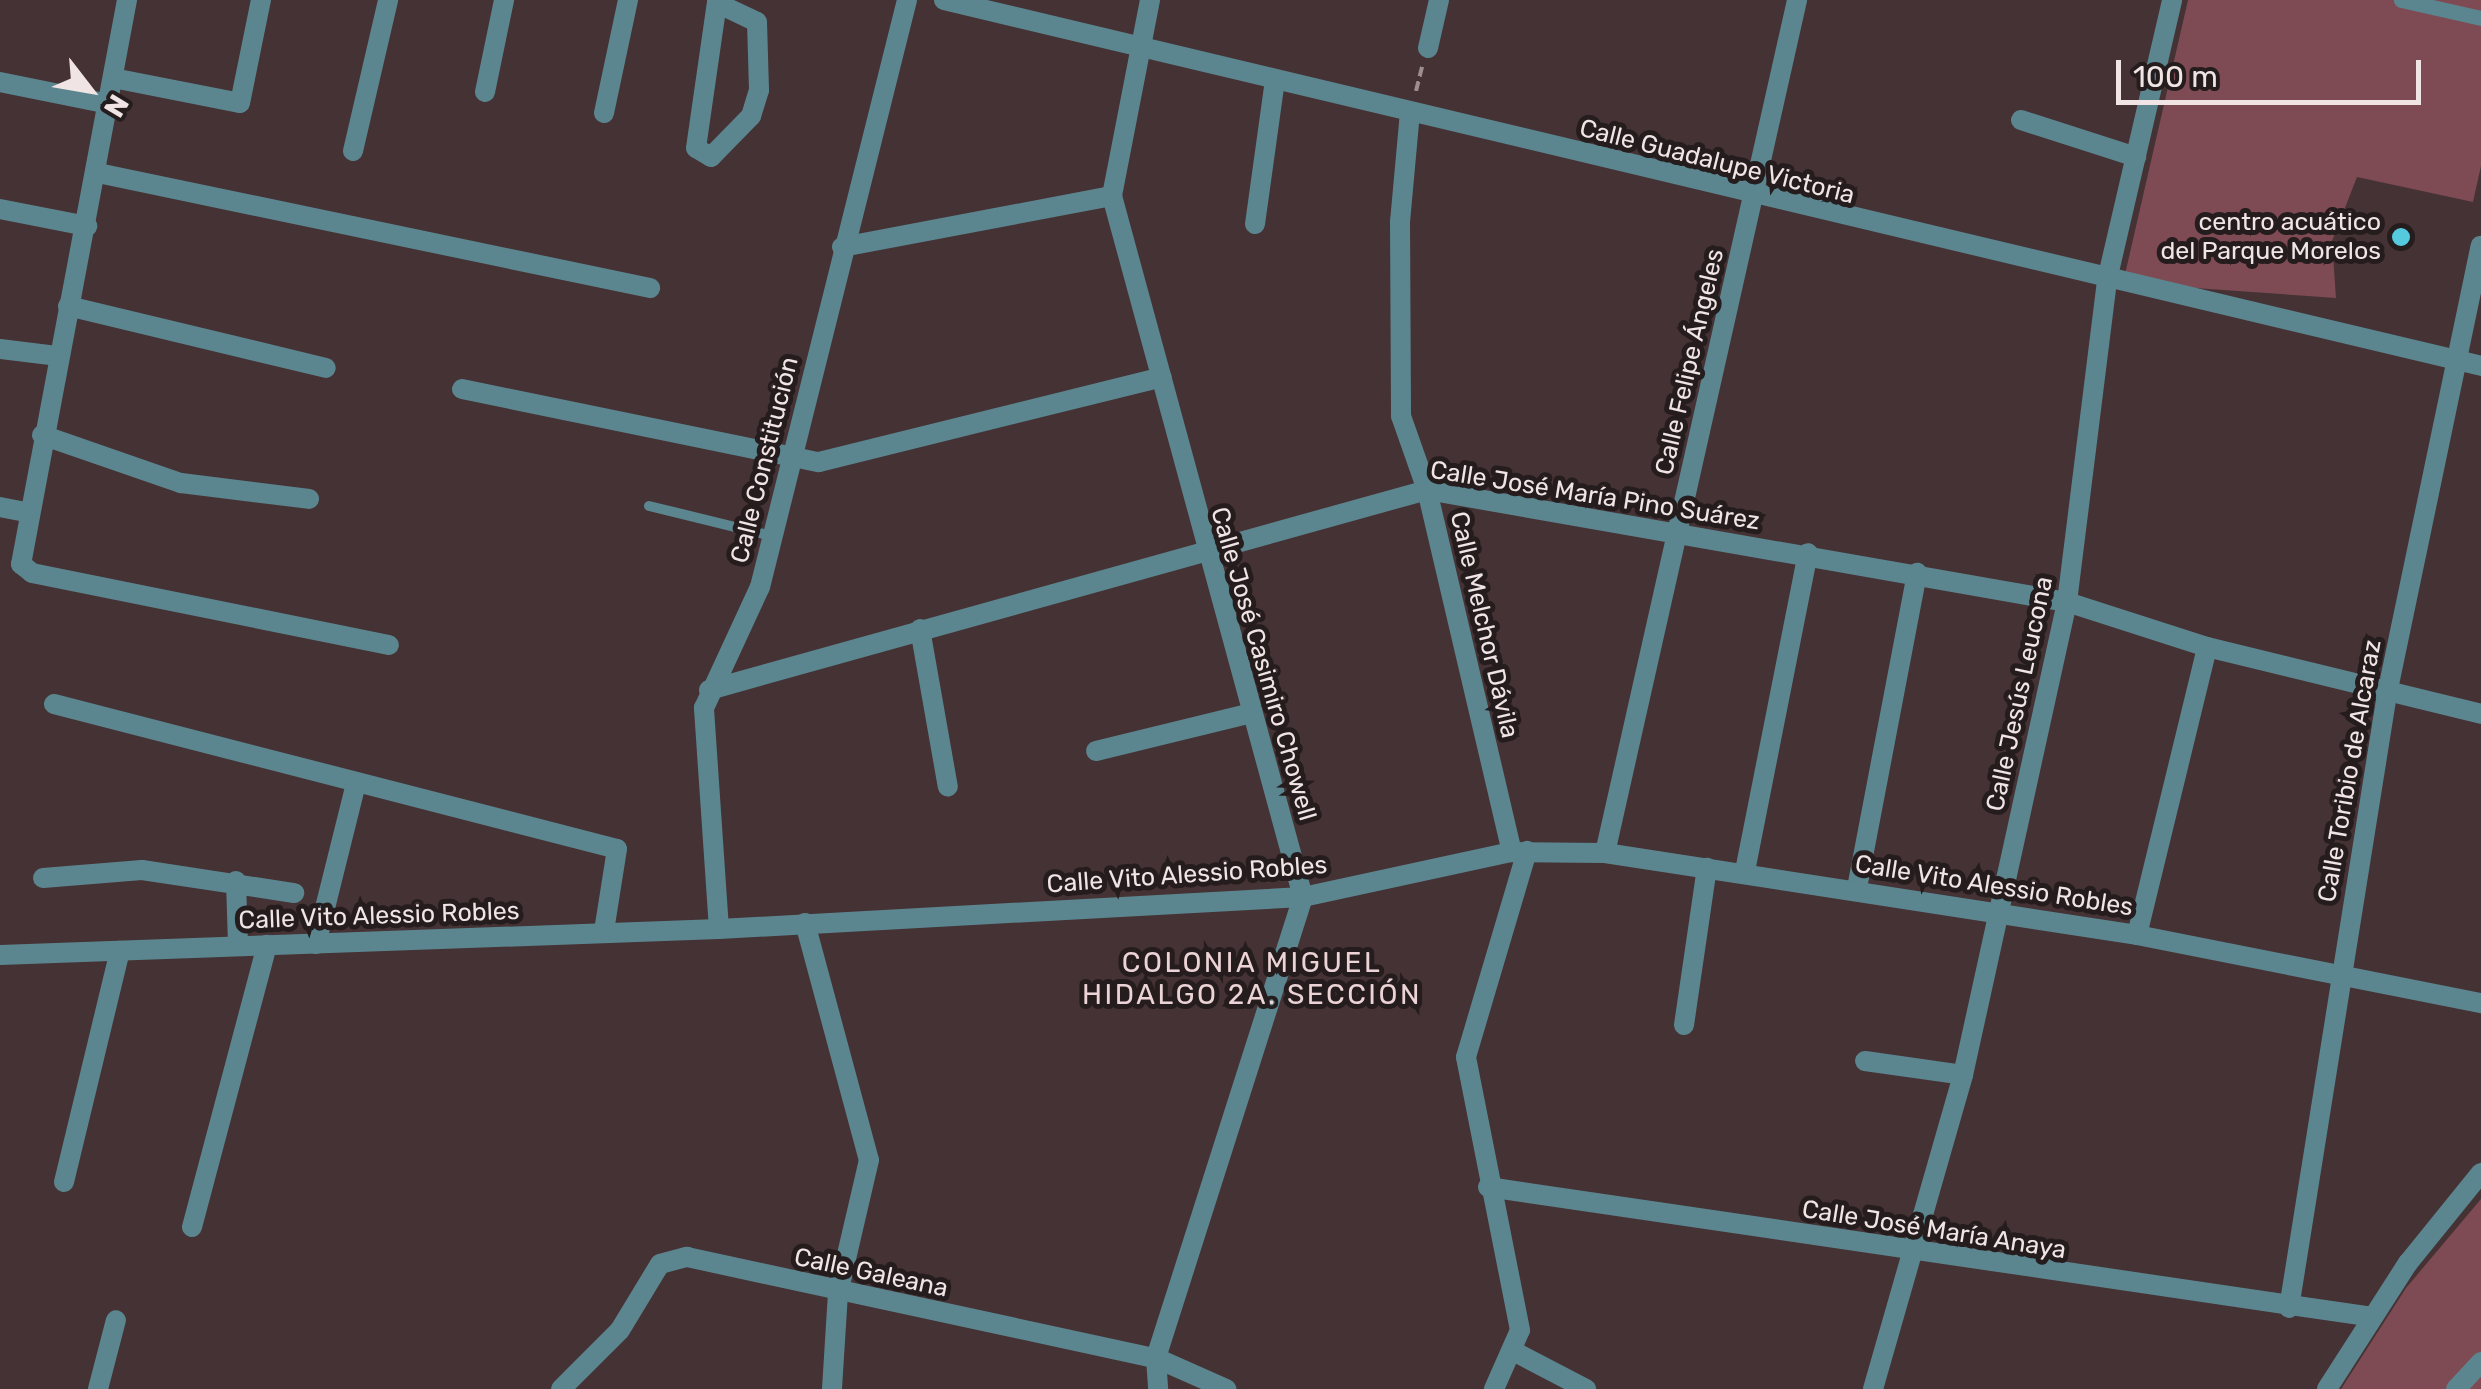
<!DOCTYPE html>
<html>
<head>
<meta charset="utf-8">
<style>
  body { margin:0 }
  #map { position:relative; width:2481px; height:1389px; overflow:hidden; background:#453234; font-family:Rubik,sans-serif }
  div>[style] { position:absolute }
  [style*='--x'] { left:calc(var(--x)*1px); top:calc(var(--y)*1px); width:calc(var(--w)*1px); rotate:calc(var(--a)*1deg) }
  .green>* { inset:0; background:#7e4a53 }
  .path>* { height:4px; margin-top:-2px; transform-origin:0; background:repeating-linear-gradient(90deg,#9d8e8f 0 10px,transparent 0 15px) }
  .service>* { height:10px; margin:-5px; padding:0 5px; transform-origin:5px; border-radius:5px; background:#5b868f }
  .pedestrian>* { height:15px; margin:-7.5px; padding:0 7.5px; transform-origin:7.5px; border-radius:7.5px; background:#5b868f }
  .minor>* { height:20px; margin:-10px; padding:0 10px; transform-origin:10px; border-radius:10px; background:#5b868f }
  .tertiary>* { height:20px; margin:-10px; padding:0 10px; transform-origin:10px; border-radius:10px; background:#5b868f }
  .dots>* { width:28px; height:28px; translate:-50% -50%; box-sizing:border-box; border:5px solid #251c1d; border-radius:50% }
  span { translate:-50% -50%; white-space:nowrap; text-align:center; line-height:1.15; -webkit-text-stroke:10px #251c1d; paint-order:stroke }
  .street-label { font-size:25px; color:#f0e4e5 }
  .poi-label { font-size:25px; color:#f0e4e5 }
  .right { translate:-100% -50%; text-align:right }
  .neighbourhood-label { font-size:28px; color:#ecd3d6; letter-spacing:2.5px }
  .north { position:absolute; left:40px; top:40px; width:100px; height:100px; -webkit-text-stroke:8px #251c1d; paint-order:stroke; rotate:121deg; font-size:28px; font-weight:700; line-height:40px; text-align:center; color:#f0e4e5 }
  .north::after { content:''; display:block; margin:auto; width:35px; height:45px; background:#f0e4e5; clip-path:polygon(50% 0,100% 100%,50% 72%,0 100%) }
  .scale { position:absolute; left:2116px; top:60px; width:305px; height:45px; box-sizing:border-box; border:5px solid #f0e4e5; border-top:0; padding-left:12px; font-size:30px; line-height:35px; white-space:nowrap; color:#f0e4e5; -webkit-text-stroke:8px #251c1d; paint-order:stroke }
</style>
</head>
<body>
<div id="map">
  <div class="green">
    <i style="clip-path:polygon(2188px 0,2481px 0,2481px 166px,2473px 202px,2357px 177px,2332px 241px,2336px 298px,2123px 283px)"></i>
    <i style="clip-path:polygon(2481px 1199px,2481px 1389px,2341px 1389px,2406px 1288px)"></i>
  </div>
  <div class="path">
    <i style="--x:1416;--y:91;--w:25;--a:-76"></i>
  </div>
  <div class="service">
    <i style="--x:649;--y:506;--w:127;--a:13.7"></i>
  </div>
  <div class="pedestrian">
    <i style="--x:2401;--y:0;--w:82;--a:12.7"></i>
  </div>
  <div class="minor">
    <i style="--x:127;--y:0;--w:574;--a:100.64"></i>
    <i style="--x:21;--y:564;--w:14;--a:39"></i>
    <i style="--x:32;--y:573;--w:364;--a:11.4"></i>
    <i style="--x:944;--y:0;--w:1580;--a:13.39"></i>
    <i style="--x:1150;--y:0;--w:200;--a:101"></i>
    <i style="--x:1112;--y:196;--w:727;--a:74.76"></i>
    <i style="--x:1303;--y:897;--w:484;--a:107.7"></i>
    <i style="--x:1156;--y:1358;--w:31;--a:86"></i>
    <i style="--x:717;--y:3;--w:44;--a:25.4"></i>
    <i style="--x:757;--y:22;--w:68;--a:88.3"></i>
    <i style="--x:759;--y:90;--w:27;--a:107"></i>
    <i style="--x:751;--y:116;--w:57;--a:134.3"></i>
    <i style="--x:711;--y:157;--w:17;--a:-149"></i>
    <i style="--x:696;--y:148;--w:147;--a:-81.8"></i>
    <i style="--x:717;--y:3;--w:3;--a:-90"></i>
    <i style="--x:1428;--y:48;--w:49;--a:-77.1"></i>
    <i style="--x:113;--y:78;--w:129;--a:11.1"></i>
    <i style="--x:240;--y:103;--w:105;--a:-78.5"></i>
    <i style="--x:0;--y:82;--w:111;--a:11.4"></i>
    <i style="--x:485;--y:92;--w:94;--a:-78.3"></i>
    <i style="--x:1410;--y:112;--w:109;--a:95.2"></i>
    <i style="--x:1400;--y:221;--w:195;--a:89.7"></i>
    <i style="--x:1401;--y:416;--w:78;--a:70.6"></i>
    <i style="--x:1427;--y:490;--w:372;--a:76.8"></i>
    <i style="--x:604;--y:113;--w:116;--a:-78"></i>
    <i style="--x:2021;--y:120;--w:121;--a:17.8"></i>
    <i style="--x:353;--y:151;--w:155;--a:-76.9"></i>
    <i style="--x:98;--y:173;--w:564;--a:11.77"></i>
    <i style="--x:0;--y:209;--w:89;--a:11.1"></i>
    <i style="--x:1255;--y:224;--w:146;--a:-82.1"></i>
    <i style="--x:842;--y:247;--w:275;--a:-10.7"></i>
    <i style="--x:68;--y:306;--w:265;--a:13.5"></i>
    <i style="--x:0;--y:349;--w:57;--a:7"></i>
    <i style="--x:462;--y:389;--w:364;--a:11.6"></i>
    <i style="--x:819;--y:462;--w:353;--a:-13.9"></i>
    <i style="--x:42;--y:435;--w:147;--a:19.1"></i>
    <i style="--x:181;--y:483;--w:129;--a:7.1"></i>
    <i style="--x:0;--y:507;--w:26;--a:11"></i>
    <i style="--x:920;--y:629;--w:160;--a:80"></i>
    <i style="--x:709;--y:690;--w:745;--a:-15.57"></i>
    <i style="--x:1427;--y:490;--w:650;--a:9.93"></i>
    <i style="--x:2067;--y:602;--w:147;--a:17.8"></i>
    <i style="--x:2207;--y:647;--w:282;--a:13.7"></i>
    <i style="--x:54;--y:704;--w:581;--a:14.44"></i>
    <i style="--x:617;--y:849;--w:83;--a:99"></i>
    <i style="--x:1096;--y:751;--w:156;--a:-13.7"></i>
    <i style="--x:1605;--y:853;--w:874;--a:-77.31"></i>
    <i style="--x:1745;--y:871;--w:324;--a:-78.8"></i>
    <i style="--x:43;--y:878;--w:99;--a:-4.6"></i>
    <i style="--x:142;--y:870;--w:154;--a:8.6"></i>
    <i style="--x:236;--y:881;--w:65;--a:88.2"></i>
    <i style="--x:1857;--y:888;--w:321;--a:-79.2"></i>
    <i style="--x:805;--y:923;--w:245;--a:74.9"></i>
    <i style="--x:869;--y:1160;--w:137;--a:103.1"></i>
    <i style="--x:838;--y:1293;--w:96;--a:93.6"></i>
    <i style="--x:719;--y:929;--w:585;--a:-3.14"></i>
    <i style="--x:1303;--y:897;--w:214;--a:-12.2"></i>
    <i style="--x:1512;--y:852;--w:93;--a:0.6"></i>
    <i style="--x:1605;--y:853;--w:538;--a:8.76"></i>
    <i style="--x:2137;--y:935;--w:351;--a:11.2"></i>
    <i style="--x:2137;--y:935;--w:296;--a:-76.3"></i>
    <i style="--x:316;--y:944;--w:166;--a:-76"></i>
    <i style="--x:1684;--y:1025;--w:159;--a:-81.7"></i>
    <i style="--x:1865;--y:1061;--w:99;--a:8.1"></i>
    <i style="--x:64;--y:1182;--w:238;--a:-76.4"></i>
    <i style="--x:1488;--y:1187;--w:894;--a:8.36"></i>
    <i style="--x:192;--y:1227;--w:292;--a:-75.1"></i>
    <i style="--x:2289;--y:1308;--w:622;--a:-80.93"></i>
    <i style="--x:2387;--y:694;--w:458;--a:-78.2"></i>
    <i style="--x:1517;--y:1353;--w:78;--a:27.6"></i>
    <i style="--x:98;--y:1389;--w:71;--a:-75.4"></i>
    <i style="--x:561;--y:1389;--w:83;--a:-45"></i>
    <i style="--x:620;--y:1330;--w:77;--a:-58.8"></i>
    <i style="--x:660;--y:1264;--w:28;--a:-15"></i>
    <i style="--x:687;--y:1257;--w:480;--a:12.2"></i>
    <i style="--x:1156;--y:1358;--w:77;--a:23.9"></i>
    <i style="--x:1494;--y:1389;--w:64;--a:-66.2"></i>
    <i style="--x:1520;--y:1330;--w:278;--a:-101.2"></i>
    <i style="--x:1466;--y:1057;--w:215;--a:-73.5"></i>
    <i style="--x:1873;--y:1389;--w:327;--a:-74"></i>
    <i style="--x:1963;--y:1075;--w:484;--a:-77.6"></i>
    <i style="--x:2067;--y:602;--w:324;--a:-82.9"></i>
    <i style="--x:2107;--y:280;--w:287;--a:-76.9"></i>
    <i style="--x:2327;--y:1389;--w:150;--a:-57.3"></i>
    <i style="--x:2408;--y:1263;--w:116;--a:-51"></i>
    <i style="--x:2456;--y:1389;--w:37;--a:-47"></i>
  </div>
  <div class="tertiary">
    <i style="--x:0;--y:955;--w:719;--a:-2.07"></i>
    <i style="--x:719;--y:929;--w:222;--a:-93.9"></i>
    <i style="--x:704;--y:708;--w:133;--a:-65.2"></i>
    <i style="--x:760;--y:587;--w:605;--a:-75.94"></i>
  </div>
  <div class="dots">
    <i style="left:2401px;top:237px;background:#55cadf"></i>
  </div>
  <div class="street-label">
    <span style="left:1717px;top:162px;rotate:14deg">Calle Guadalupe Victoria</span>
    <span style="left:1690px;top:362px;rotate:-77deg">Calle Felipe Ángeles</span>
    <span style="left:765px;top:460px;rotate:-76deg">Calle Constitución</span>
    <span style="left:1595px;top:496px;rotate:9deg">Calle José María Pino Suárez</span>
    <span style="left:1484px;top:625px;rotate:77deg">Calle Melchor Dávila</span>
    <span style="left:1263px;top:664px;rotate:74deg">Calle José Casimiro Chowell</span>
    <span style="left:2020px;top:694px;rotate:-78deg">Calle Jesús Leucona</span>
    <span style="left:2350px;top:771px;rotate:-80deg">Calle Toribio de Alcaraz</span>
    <span style="left:1187px;top:875px;rotate:-4deg">Calle Vito Alessio Robles</span>
    <span style="left:1994px;top:886px;rotate:9deg">Calle Vito Alessio Robles</span>
    <span style="left:379px;top:916px;rotate:-2deg">Calle Vito Alessio Robles</span>
    <span style="left:1934px;top:1230px;rotate:9deg">Calle José María Anaya</span>
    <span style="left:871px;top:1273px;rotate:12deg">Calle Galeana</span>
  </div>
  <div class="poi-label">
    <span class="right" style="left:2381px;top:237px">centro acuático<br>del Parque Morelos</span>
  </div>
  <div class="neighbourhood-label">
    <span style="left:1252px;top:979px">COLONIA MIGUEL<br>HIDALGO 2A. SECCIÓN</span>
  </div>
  <div class="north">N</div>
  <div class="scale">100 m</div>
</div>
</body>
</html>
